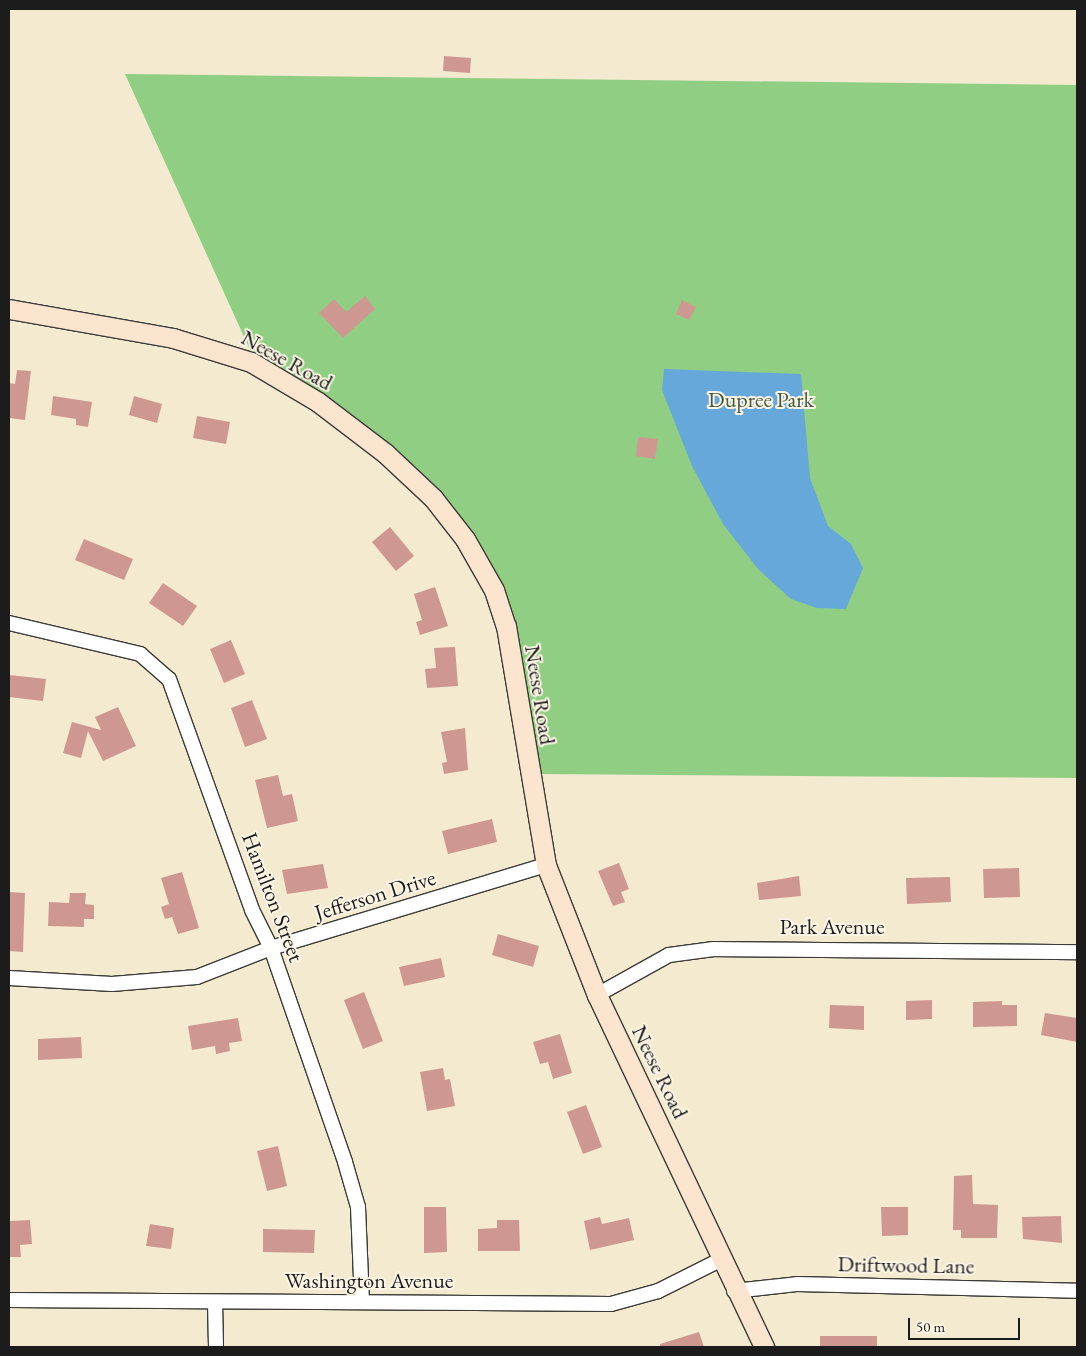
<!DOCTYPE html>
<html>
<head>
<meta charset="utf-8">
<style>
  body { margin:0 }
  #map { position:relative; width:1086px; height:1356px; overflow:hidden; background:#f3eacf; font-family:"EB Garamond",serif }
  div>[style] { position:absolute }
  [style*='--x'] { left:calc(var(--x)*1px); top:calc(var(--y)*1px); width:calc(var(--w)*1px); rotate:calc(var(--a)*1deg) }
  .green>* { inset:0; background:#90ce84 }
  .water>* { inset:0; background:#66a8da }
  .building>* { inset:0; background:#ce9891 }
  .roads { filter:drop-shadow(1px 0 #3c3b37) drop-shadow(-1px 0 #3c3b37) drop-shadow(0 1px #3c3b37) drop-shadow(0 -1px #3c3b37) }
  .street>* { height:14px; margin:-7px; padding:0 7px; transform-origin:7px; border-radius:7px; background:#fff }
  .secondary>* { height:19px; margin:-9.5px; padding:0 9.5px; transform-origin:9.5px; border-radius:9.5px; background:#fbe5cf }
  span { translate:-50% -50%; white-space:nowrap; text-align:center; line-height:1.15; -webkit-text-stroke:4px #fcf5e5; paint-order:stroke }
  .street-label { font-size:22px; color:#1c1c1c }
  .park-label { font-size:22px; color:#455a40 }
  .frame { position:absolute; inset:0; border:10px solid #1c1c1c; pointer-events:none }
  .scale { position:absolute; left:908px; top:1318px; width:112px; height:22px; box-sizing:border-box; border:2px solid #1c1c1c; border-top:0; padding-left:6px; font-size:15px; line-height:18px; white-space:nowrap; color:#1c1c1c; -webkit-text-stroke:4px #fcf5e5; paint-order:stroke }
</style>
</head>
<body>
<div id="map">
  <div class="green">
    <i style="clip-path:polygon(125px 74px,1077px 85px,1077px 778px,537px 774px,501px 584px,480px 544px,397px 451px,325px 395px,250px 350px)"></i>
  </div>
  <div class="water">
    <i style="clip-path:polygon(664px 369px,801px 374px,810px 478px,828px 526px,851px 544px,863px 568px,846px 609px,817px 608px,791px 599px,758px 569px,723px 524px,692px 466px,662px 390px)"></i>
  </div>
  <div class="building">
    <i style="clip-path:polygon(444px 56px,471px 58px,470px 73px,443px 71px)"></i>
    <i style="clip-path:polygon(365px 296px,375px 309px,343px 338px,319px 313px,334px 299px,346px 312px)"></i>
    <i style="clip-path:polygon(682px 300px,696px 307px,689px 320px,676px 314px)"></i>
    <i style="clip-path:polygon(17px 370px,31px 371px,25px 420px,9px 418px,9px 383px,15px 384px)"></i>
    <i style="clip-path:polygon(53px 396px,92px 402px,88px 427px,76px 425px,76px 419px,51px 415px)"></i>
    <i style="clip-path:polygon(134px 396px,162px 404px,157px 423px,129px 415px)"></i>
    <i style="clip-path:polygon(197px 416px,230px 422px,226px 444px,193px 438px)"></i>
    <i style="clip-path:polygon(638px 437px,658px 439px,655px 459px,636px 456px)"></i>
    <i style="clip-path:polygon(390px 527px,414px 556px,396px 571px,372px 542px)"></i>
    <i style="clip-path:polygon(84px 539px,133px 559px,124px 580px,75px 560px)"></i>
    <i style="clip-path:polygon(163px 583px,197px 606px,183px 626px,149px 603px)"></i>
    <i style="clip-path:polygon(435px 587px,448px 626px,420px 635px,416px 622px,422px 620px,414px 594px)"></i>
    <i style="clip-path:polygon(231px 640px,245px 674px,224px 683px,210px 649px)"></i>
    <i style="clip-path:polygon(455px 647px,458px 686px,427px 688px,425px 669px,436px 668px,434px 648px)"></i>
    <i style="clip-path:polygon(9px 675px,46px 679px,43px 701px,9px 697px)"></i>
    <i style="clip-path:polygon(252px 700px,267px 739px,245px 747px,231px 708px)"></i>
    <i style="clip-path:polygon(118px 707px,136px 746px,103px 761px,88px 731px,81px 758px,63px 753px,72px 722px,101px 730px,95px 717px)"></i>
    <i style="clip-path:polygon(465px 728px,468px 770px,444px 774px,442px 763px,447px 762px,441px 732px)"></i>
    <i style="clip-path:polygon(278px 775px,283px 796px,292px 794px,298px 821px,267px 828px,255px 780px)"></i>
    <i style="clip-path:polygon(492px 819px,497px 842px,448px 854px,442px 831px)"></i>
    <i style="clip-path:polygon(619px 863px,629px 889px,621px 892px,625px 902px,613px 906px,598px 871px)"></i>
    <i style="clip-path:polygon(323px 864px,328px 888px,287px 894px,282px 870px)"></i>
    <i style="clip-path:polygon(1019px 868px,1020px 897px,984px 898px,983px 869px)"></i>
    <i style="clip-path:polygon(182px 872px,199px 928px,178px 934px,172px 917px,165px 919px,161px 907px,169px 904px,161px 878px)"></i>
    <i style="clip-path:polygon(799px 876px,801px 896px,759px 900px,757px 883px)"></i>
    <i style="clip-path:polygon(950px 877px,951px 902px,907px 904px,906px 878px)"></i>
    <i style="clip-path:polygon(9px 892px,25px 893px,23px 952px,9px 951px)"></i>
    <i style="clip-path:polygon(70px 893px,86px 893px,85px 904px,94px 905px,94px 919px,84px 919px,84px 927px,48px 926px,49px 902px,69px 903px)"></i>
    <i style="clip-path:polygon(498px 934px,539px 946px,533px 967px,492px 955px)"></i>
    <i style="clip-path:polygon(441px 958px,445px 977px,404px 986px,399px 967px)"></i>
    <i style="clip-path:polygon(364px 992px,383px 1041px,363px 1049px,344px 1000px)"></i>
    <i style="clip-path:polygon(932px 1000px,932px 1019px,906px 1020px,906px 1001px)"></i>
    <i style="clip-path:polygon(1002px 1001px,1002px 1005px,1017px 1005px,1017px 1026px,973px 1027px,973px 1002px)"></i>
    <i style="clip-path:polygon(830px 1005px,864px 1006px,864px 1030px,829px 1028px)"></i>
    <i style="clip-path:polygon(1045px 1013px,1077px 1018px,1077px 1042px,1041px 1035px)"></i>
    <i style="clip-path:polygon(238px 1018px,242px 1041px,229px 1043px,230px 1051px,216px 1054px,215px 1046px,192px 1050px,188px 1026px)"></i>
    <i style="clip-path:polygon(560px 1034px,572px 1073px,553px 1079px,548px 1062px,540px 1064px,533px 1042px)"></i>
    <i style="clip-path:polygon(81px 1037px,82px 1058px,38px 1060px,38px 1039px)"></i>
    <i style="clip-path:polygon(443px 1068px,445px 1080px,450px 1079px,455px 1106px,427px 1111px,420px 1072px)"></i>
    <i style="clip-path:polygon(586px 1105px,602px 1147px,583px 1154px,567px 1112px)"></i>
    <i style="clip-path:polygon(278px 1146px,287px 1186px,267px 1191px,257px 1151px)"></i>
    <i style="clip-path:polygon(972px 1175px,973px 1204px,998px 1205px,997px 1238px,961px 1238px,961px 1230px,953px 1230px,954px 1176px)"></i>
    <i style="clip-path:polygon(424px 1207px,446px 1207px,447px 1252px,424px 1253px)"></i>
    <i style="clip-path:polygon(881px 1207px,908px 1207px,908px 1235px,882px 1236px)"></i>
    <i style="clip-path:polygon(1061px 1216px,1062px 1243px,1023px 1239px,1022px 1217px)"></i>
    <i style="clip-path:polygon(600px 1217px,602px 1224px,629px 1218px,634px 1240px,590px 1250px,584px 1221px)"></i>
    <i style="clip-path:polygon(30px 1220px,32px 1244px,20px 1245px,21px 1257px,9px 1257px,10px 1221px)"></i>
    <i style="clip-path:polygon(497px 1220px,519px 1220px,520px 1251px,478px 1251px,478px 1229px,497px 1228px)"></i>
    <i style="clip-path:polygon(150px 1224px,174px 1228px,171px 1249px,146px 1246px)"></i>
    <i style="clip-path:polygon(263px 1229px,315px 1230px,314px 1253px,263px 1252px)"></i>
    <i style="clip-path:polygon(699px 1332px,704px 1347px,660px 1347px,660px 1344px)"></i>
    <i style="clip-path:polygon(820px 1336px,877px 1336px,877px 1347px,820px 1347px)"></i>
  </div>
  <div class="roads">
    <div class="street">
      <i style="--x:9;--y:623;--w:135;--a:13.3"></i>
      <i style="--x:140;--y:654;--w:38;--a:41"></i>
      <i style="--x:169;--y:679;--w:245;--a:70.2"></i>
      <i style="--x:252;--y:910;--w:42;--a:63.4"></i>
      <i style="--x:271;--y:948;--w:226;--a:70.9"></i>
      <i style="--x:345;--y:1162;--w:47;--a:73.9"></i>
      <i style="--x:358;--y:1207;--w:95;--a:87.6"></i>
      <i style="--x:9;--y:978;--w:103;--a:3.3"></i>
      <i style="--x:112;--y:984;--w:85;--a:-4.7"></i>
      <i style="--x:197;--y:977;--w:79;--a:-21.4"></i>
      <i style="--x:271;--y:948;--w:287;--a:-16.8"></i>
      <i style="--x:597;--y:995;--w:82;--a:-29.1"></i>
      <i style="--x:669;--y:955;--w:45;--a:-7.6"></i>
      <i style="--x:714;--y:949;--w:363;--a:0.5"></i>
      <i style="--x:734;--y:1291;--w:63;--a:-6.3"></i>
      <i style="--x:797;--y:1284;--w:280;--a:1.4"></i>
      <i style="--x:9;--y:1300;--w:602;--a:0.38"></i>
      <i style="--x:611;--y:1304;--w:49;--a:-15.5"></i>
      <i style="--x:658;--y:1291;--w:69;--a:-26.6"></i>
      <i style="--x:215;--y:1302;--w:45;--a:88.7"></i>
    </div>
    <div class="secondary">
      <i style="--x:9;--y:309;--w:167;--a:10"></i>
      <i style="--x:173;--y:338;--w:82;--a:17.1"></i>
      <i style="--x:251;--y:362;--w:78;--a:30.8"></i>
      <i style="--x:318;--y:402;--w:84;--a:37.3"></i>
      <i style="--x:385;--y:453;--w:66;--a:43.2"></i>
      <i style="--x:433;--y:498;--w:52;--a:52"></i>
      <i style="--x:465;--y:539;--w:59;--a:60.4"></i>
      <i style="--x:494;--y:590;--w:38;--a:72"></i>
      <i style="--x:506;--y:626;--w:242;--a:80.5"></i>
      <i style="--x:546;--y:865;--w:140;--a:68.6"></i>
      <i style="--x:597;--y:995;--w:390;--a:64.6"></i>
    </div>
  </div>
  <div class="street-label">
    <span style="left:287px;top:360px;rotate:29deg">Neese Road</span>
    <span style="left:540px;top:695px;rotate:81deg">Neese Road</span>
    <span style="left:375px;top:895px;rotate:-17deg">Jefferson Drive</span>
    <span style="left:273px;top:897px;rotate:69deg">Hamilton Street</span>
    <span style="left:832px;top:927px">Park Avenue</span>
    <span style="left:660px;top:1072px;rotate:64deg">Neese Road</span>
    <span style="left:906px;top:1265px;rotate:1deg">Driftwood Lane</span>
    <span style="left:369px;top:1281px">Washington Avenue</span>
  </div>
  <div class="park-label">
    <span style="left:761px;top:400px">Dupree Park</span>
  </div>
  <div class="frame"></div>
  <div class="scale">50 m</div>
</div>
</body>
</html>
